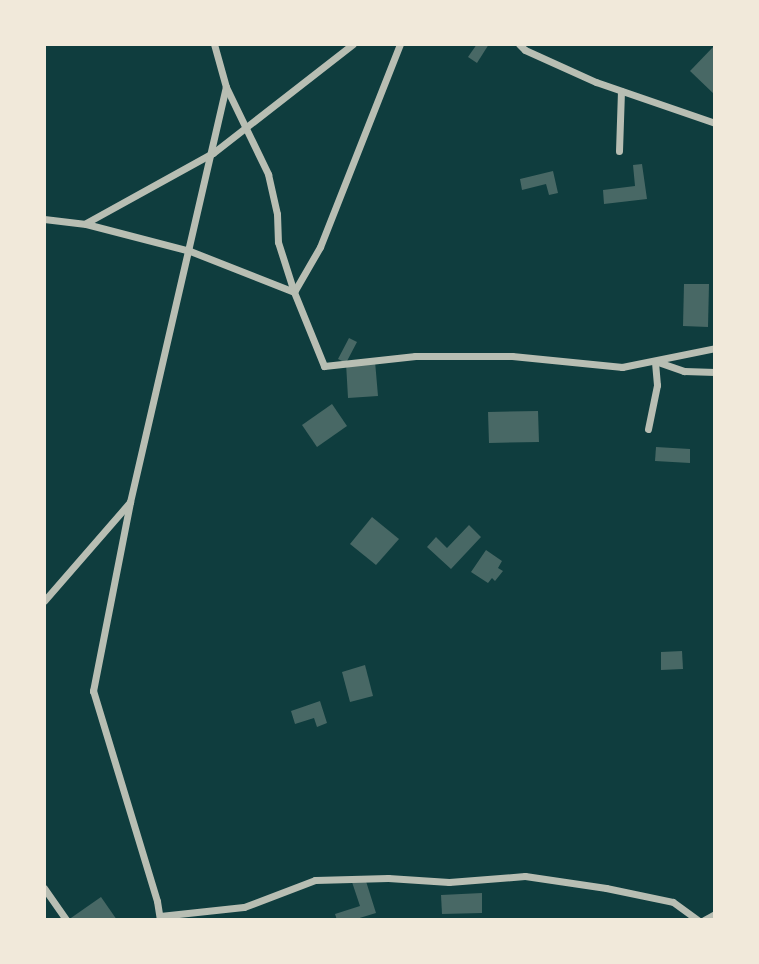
<!DOCTYPE html>
<html>
<head>
<meta charset="utf-8">
<style>
  body { margin:0 }
  #map { position:relative; width:759px; height:964px; overflow:hidden; background:#0f3d3e; font-family:Helvetica,sans-serif }
  div>[style] { position:absolute }
  [style*='--x'] { left:calc(var(--x)*1px); top:calc(var(--y)*1px); width:calc(var(--w)*1px); rotate:calc(var(--a)*1deg) }
  .building>* { inset:0; background:#486865 }
  .minor>* { height:7px; margin:-3.5px; padding:0 3.5px; transform-origin:3.5px; border-radius:3.5px; background:#b8beb3 }
  span { translate:-50% -50%; white-space:nowrap; text-align:center; line-height:1.15; -webkit-text-stroke:5px #f1e9da; paint-order:stroke }
  .frame { position:absolute; inset:0; border:46px solid #f1e9da; pointer-events:none }
</style>
</head>
<body>
<div id="map">
  <div class="building">
    <i style="clip-path:polygon(477px 44px,489px 44px,477px 63px,468px 57px)"></i>
    <i style="clip-path:polygon(715px 45px,715px 95px,690px 71px)"></i>
    <i style="clip-path:polygon(642px 164px,647px 199px,604px 204px,603px 190px,635px 186px,633px 165px)"></i>
    <i style="clip-path:polygon(553px 171px,558px 193px,549px 195px,546px 184px,522px 190px,520px 179px)"></i>
    <i style="clip-path:polygon(684px 284px,709px 284px,708px 327px,683px 326px)"></i>
    <i style="clip-path:polygon(349px 338px,357px 342px,346px 363px,375px 361px,378px 396px,348px 398px,346px 363px,338px 359px)"></i>
    <i style="clip-path:polygon(332px 404px,347px 426px,317px 447px,302px 425px)"></i>
    <i style="clip-path:polygon(538px 411px,539px 442px,489px 443px,488px 412px)"></i>
    <i style="clip-path:polygon(656px 447px,690px 449px,690px 463px,655px 461px)"></i>
    <i style="clip-path:polygon(372px 517px,399px 539px,376px 565px,350px 544px)"></i>
    <i style="clip-path:polygon(469px 525px,481px 537px,451px 569px,427px 547px,436px 537px,447px 548px)"></i>
    <i style="clip-path:polygon(486px 550px,502px 561px,498px 568px,503px 571px,495px 581px,492px 578px,488px 583px,471px 572px)"></i>
    <i style="clip-path:polygon(682px 651px,683px 669px,661px 670px,661px 652px)"></i>
    <i style="clip-path:polygon(365px 665px,373px 696px,350px 702px,342px 672px)"></i>
    <i style="clip-path:polygon(320px 701px,327px 723px,317px 727px,314px 718px,295px 724px,291px 711px)"></i>
    <i style="clip-path:polygon(365px 878px,376px 913px,353px 920px,337px 920px,335px 914px,360px 906px,352px 882px)"></i>
    <i style="clip-path:polygon(482px 893px,482px 913px,442px 914px,441px 895px)"></i>
    <i style="clip-path:polygon(101px 897px,117px 920px,68px 920px)"></i>
  </div>
  <div class="minor">
    <i style="--x:519;--y:44;--w:8;--a:45"></i>
    <i style="--x:525;--y:50;--w:78;--a:24.3"></i>
    <i style="--x:596;--y:82;--w:126;--a:19"></i>
    <i style="--x:226;--y:87;--w:97;--a:64.2"></i>
    <i style="--x:268;--y:174;--w:41;--a:77.3"></i>
    <i style="--x:277;--y:214;--w:28;--a:88"></i>
    <i style="--x:278;--y:242;--w:52;--a:72.3"></i>
    <i style="--x:619;--y:151;--w:60;--a:-88.1"></i>
    <i style="--x:44;--y:219;--w:42;--a:6.8"></i>
    <i style="--x:86;--y:224;--w:107;--a:14.6"></i>
    <i style="--x:190;--y:251;--w:112;--a:21.5"></i>
    <i style="--x:294;--y:292;--w:80;--a:67.9"></i>
    <i style="--x:324;--y:366;--w:92;--a:-6.3"></i>
    <i style="--x:415;--y:356;--w:97;--a:0"></i>
    <i style="--x:512;--y:356;--w:111;--a:5.7"></i>
    <i style="--x:622;--y:367;--w:95;--a:-11.5"></i>
    <i style="--x:86;--y:223;--w:145;--a:-28.9"></i>
    <i style="--x:213;--y:153;--w:177;--a:-37.9"></i>
    <i style="--x:294;--y:292;--w:52;--a:-60"></i>
    <i style="--x:320;--y:247;--w:218;--a:-68.5"></i>
    <i style="--x:648;--y:429;--w:45;--a:-78.4"></i>
    <i style="--x:657;--y:385;--w:24;--a:-95"></i>
    <i style="--x:655;--y:361;--w:31;--a:19"></i>
    <i style="--x:684;--y:371;--w:31;--a:2"></i>
    <i style="--x:44;--y:601;--w:131;--a:-49"></i>
    <i style="--x:44;--y:888;--w:39;--a:55"></i>
    <i style="--x:160;--y:916;--w:84;--a:-6.1"></i>
    <i style="--x:244;--y:907;--w:76;--a:-20.8"></i>
    <i style="--x:315;--y:880;--w:73;--a:-1.6"></i>
    <i style="--x:388;--y:878;--w:61;--a:3.8"></i>
    <i style="--x:449;--y:882;--w:76;--a:-4.5"></i>
    <i style="--x:525;--y:876;--w:82;--a:8.4"></i>
    <i style="--x:606;--y:888;--w:68;--a:11.8"></i>
    <i style="--x:673;--y:902;--w:31;--a:36"></i>
    <i style="--x:160;--y:920;--w:19;--a:-99"></i>
    <i style="--x:157;--y:901;--w:220;--a:-106.9"></i>
    <i style="--x:93;--y:691;--w:193;--a:-78.9"></i>
    <i style="--x:130;--y:502;--w:426;--a:-77"></i>
    <i style="--x:226;--y:87;--w:45;--a:-105.6"></i>
    <i style="--x:704;--y:920;--w:13;--a:-29"></i>
  </div>
  <div class="frame"></div>
</div>
</body>
</html>
